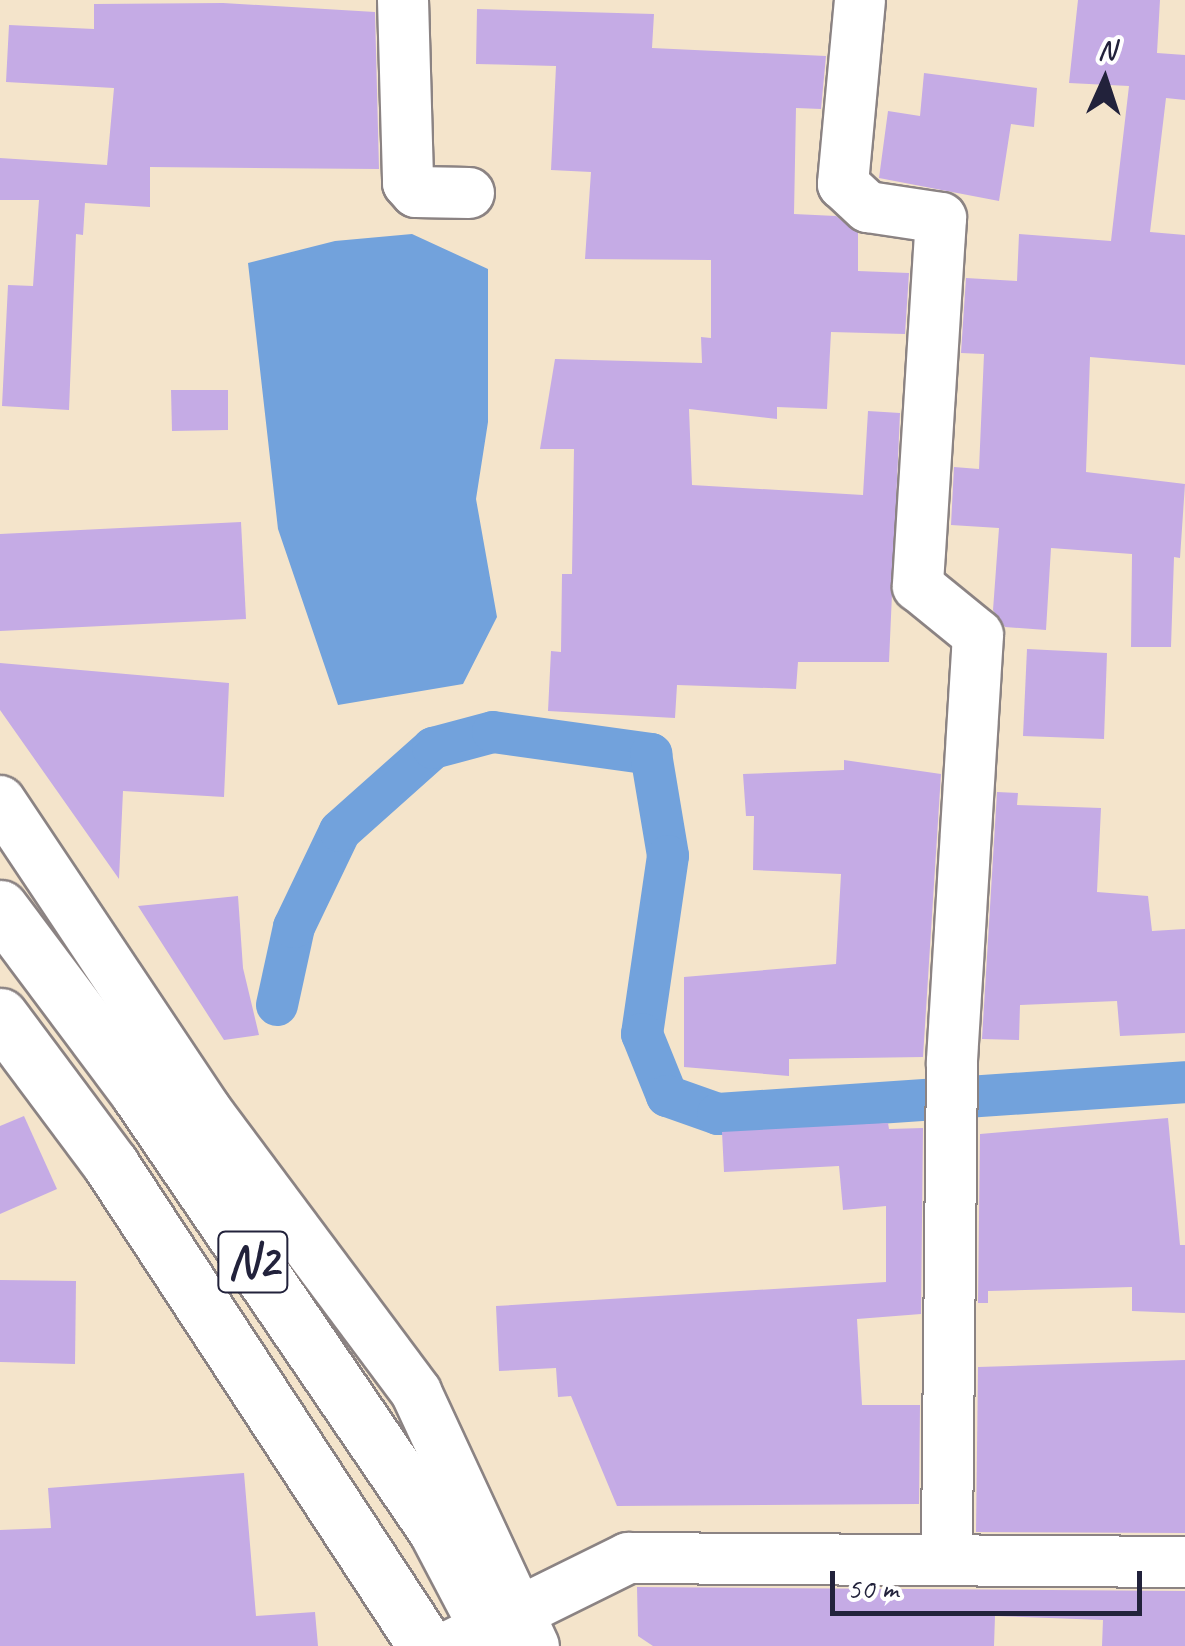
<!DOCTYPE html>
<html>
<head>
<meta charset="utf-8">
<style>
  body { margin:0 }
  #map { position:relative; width:1185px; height:1646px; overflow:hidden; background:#f4e4cb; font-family:Caveat,sans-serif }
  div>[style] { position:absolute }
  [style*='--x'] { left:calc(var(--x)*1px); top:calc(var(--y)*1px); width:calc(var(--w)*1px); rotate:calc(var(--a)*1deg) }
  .water>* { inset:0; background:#72a2dc }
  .canal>* { height:42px; margin:-21px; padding:0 21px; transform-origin:21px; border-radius:21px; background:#72a2dc }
  .building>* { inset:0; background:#c5abe5 }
  .roads { filter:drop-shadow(2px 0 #8b8383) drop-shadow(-2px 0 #8b8383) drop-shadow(0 2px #8b8383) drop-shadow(0 -2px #8b8383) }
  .street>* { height:50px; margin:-25px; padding:0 25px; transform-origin:25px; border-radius:25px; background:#fff }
  .highway>* { height:55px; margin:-27.5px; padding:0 27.5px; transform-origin:27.5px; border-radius:27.5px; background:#fff }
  span { translate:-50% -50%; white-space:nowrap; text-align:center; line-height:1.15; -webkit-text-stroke:9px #fff; paint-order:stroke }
  .shield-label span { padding:2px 8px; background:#fff; border:2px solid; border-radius:8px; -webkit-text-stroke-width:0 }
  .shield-label { font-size:48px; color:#22223b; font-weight:700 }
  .north { position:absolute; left:1055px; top:30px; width:100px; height:100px; -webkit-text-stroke:8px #fff; paint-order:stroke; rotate:3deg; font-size:28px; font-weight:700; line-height:40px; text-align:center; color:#22223b }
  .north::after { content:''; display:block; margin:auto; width:35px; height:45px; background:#22223b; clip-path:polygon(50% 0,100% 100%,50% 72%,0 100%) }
  .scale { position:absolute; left:830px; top:1571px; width:312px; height:45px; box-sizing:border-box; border:5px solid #22223b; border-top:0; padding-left:12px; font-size:30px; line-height:35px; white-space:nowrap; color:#22223b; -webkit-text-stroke:8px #fff; paint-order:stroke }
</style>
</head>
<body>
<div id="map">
  <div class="water">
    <i style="clip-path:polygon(412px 234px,488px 269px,488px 422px,476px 499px,497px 617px,463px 684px,338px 705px,278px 529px,248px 263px,335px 241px)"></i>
  </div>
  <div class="canal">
    <i style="--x:277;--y:1005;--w:80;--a:-77.7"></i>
    <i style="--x:294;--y:927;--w:106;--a:-64.4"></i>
    <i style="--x:340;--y:831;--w:125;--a:-41.7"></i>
    <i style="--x:433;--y:748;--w:62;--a:-14.9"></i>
    <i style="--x:493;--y:732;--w:160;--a:7.9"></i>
    <i style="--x:651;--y:754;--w:103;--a:80.5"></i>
    <i style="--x:668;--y:856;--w:180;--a:98.3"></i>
    <i style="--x:642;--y:1034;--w:67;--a:68"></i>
    <i style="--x:667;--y:1096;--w:54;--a:19.4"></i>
    <i style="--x:718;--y:1114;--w:468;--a:-3.9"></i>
  </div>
  <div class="building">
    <i style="clip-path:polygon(1078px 0,1160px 0,1157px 53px,1185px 55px,1185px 100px,1166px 98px,1150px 232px,1185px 235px,1185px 365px,1090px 357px,1086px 472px,1185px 484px,1180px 558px,1174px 557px,1171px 647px,1131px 647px,1132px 554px,1051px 548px,1046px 630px,1005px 627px,993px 610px,999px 528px,951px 525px,954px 467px,979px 469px,984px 354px,961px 353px,966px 278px,1017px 281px,1019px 234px,1111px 241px,1129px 86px,1069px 83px)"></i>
    <i style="clip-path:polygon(223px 3px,375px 12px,379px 169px,150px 167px,150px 207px,85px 203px,83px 235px,76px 234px,69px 410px,2px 406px,8px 285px,33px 286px,39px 200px,0 200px,0 158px,107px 165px,114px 88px,6px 82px,9px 25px,94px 29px,94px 4px)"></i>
    <i style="clip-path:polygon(477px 9px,654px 14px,652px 48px,826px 56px,821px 109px,796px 108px,794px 214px,836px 216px,858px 233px,858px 271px,909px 273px,905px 334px,831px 332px,827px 409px,777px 407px,777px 419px,689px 409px,692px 485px,863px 495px,868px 411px,900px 413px,889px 662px,798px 662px,796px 689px,677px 685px,675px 718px,548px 711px,551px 651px,561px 652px,562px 574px,572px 574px,574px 449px,540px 449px,555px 359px,702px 363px,701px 337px,711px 338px,711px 260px,585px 259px,591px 172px,551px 170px,556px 66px,476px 64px)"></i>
    <i style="clip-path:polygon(924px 73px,1037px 88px,1034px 127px,1011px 124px,999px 201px,879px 178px,888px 111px,920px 116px)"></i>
    <i style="clip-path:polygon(171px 390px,228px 390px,228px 430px,172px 431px)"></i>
    <i style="clip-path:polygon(241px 522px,246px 619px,0 631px,0 534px)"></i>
    <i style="clip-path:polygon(1027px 649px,1107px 653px,1104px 739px,1023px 736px)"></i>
    <i style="clip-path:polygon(0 663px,229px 683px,224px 797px,123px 791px,119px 879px,0 710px)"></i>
    <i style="clip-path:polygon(844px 760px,941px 774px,923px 1057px,789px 1059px,789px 1076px,684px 1067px,684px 977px,836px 964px,841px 874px,753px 870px,754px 816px,746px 816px,743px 774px,844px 770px)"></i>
    <i style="clip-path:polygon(997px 792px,1018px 793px,1017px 805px,1101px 808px,1097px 892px,1148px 896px,1152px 931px,1185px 929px,1185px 1033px,1120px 1036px,1117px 1001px,1020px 1005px,1019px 1040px,982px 1039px)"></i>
    <i style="clip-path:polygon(238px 896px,243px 968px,259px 1035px,224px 1040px,138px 906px)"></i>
    <i style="clip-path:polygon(24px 1116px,57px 1189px,0 1214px,0 1126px)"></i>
    <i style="clip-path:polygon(1168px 1118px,1180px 1245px,1185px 1245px,1185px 1313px,1132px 1311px,1132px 1287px,988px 1291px,988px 1303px,978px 1303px,980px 1134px)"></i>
    <i style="clip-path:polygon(888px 1123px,889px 1129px,923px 1128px,921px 1314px,857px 1319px,862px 1405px,920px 1405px,919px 1504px,617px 1506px,571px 1396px,558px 1397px,556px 1368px,499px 1371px,496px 1306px,886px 1282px,886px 1206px,843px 1210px,839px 1166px,724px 1172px,722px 1132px)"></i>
    <i style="clip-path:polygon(0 1280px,76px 1281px,75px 1364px,0 1362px)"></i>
    <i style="clip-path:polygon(1185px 1360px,1185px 1533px,976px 1532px,978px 1367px)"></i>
    <i style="clip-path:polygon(244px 1473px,256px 1616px,315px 1612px,318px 1646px,0 1646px,0 1530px,51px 1528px,48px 1488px)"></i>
    <i style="clip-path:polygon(637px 1587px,1185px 1591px,1185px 1646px,1102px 1646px,1103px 1620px,995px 1616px,994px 1646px,653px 1646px,638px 1636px)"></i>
  </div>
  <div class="roads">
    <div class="street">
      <i style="--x:403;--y:0;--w:183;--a:88.4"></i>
      <i style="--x:408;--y:183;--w:12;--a:48"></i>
      <i style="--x:416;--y:192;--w:53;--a:1.1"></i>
      <i style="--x:860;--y:0;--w:185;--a:95.3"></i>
      <i style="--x:843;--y:184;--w:34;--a:43"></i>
      <i style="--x:868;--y:207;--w:74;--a:8.6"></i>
      <i style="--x:941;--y:218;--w:369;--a:93.6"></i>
      <i style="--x:918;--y:586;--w:77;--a:39.2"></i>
      <i style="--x:978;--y:635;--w:428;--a:93.5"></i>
      <i style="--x:952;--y:1062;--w:494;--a:90.6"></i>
      <i style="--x:0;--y:801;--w:371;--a:56.3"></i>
      <i style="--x:206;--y:1110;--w:352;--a:53.3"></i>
      <i style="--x:416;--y:1392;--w:280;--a:65.1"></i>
      <i style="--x:450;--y:1646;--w:199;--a:-26.3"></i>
      <i style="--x:628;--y:1558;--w:557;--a:0.41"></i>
    </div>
    <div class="highway">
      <i style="--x:0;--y:908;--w:232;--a:53.2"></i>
      <i style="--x:139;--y:1094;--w:528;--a:55.74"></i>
      <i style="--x:436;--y:1530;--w:131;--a:62.3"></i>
      <i style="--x:0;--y:1016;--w:186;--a:53.3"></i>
      <i style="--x:111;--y:1165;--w:575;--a:56.78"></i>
    </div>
  </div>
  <div class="shield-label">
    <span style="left:253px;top:1262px">N2</span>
  </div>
  <div class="north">N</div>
  <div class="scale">50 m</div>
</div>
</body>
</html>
